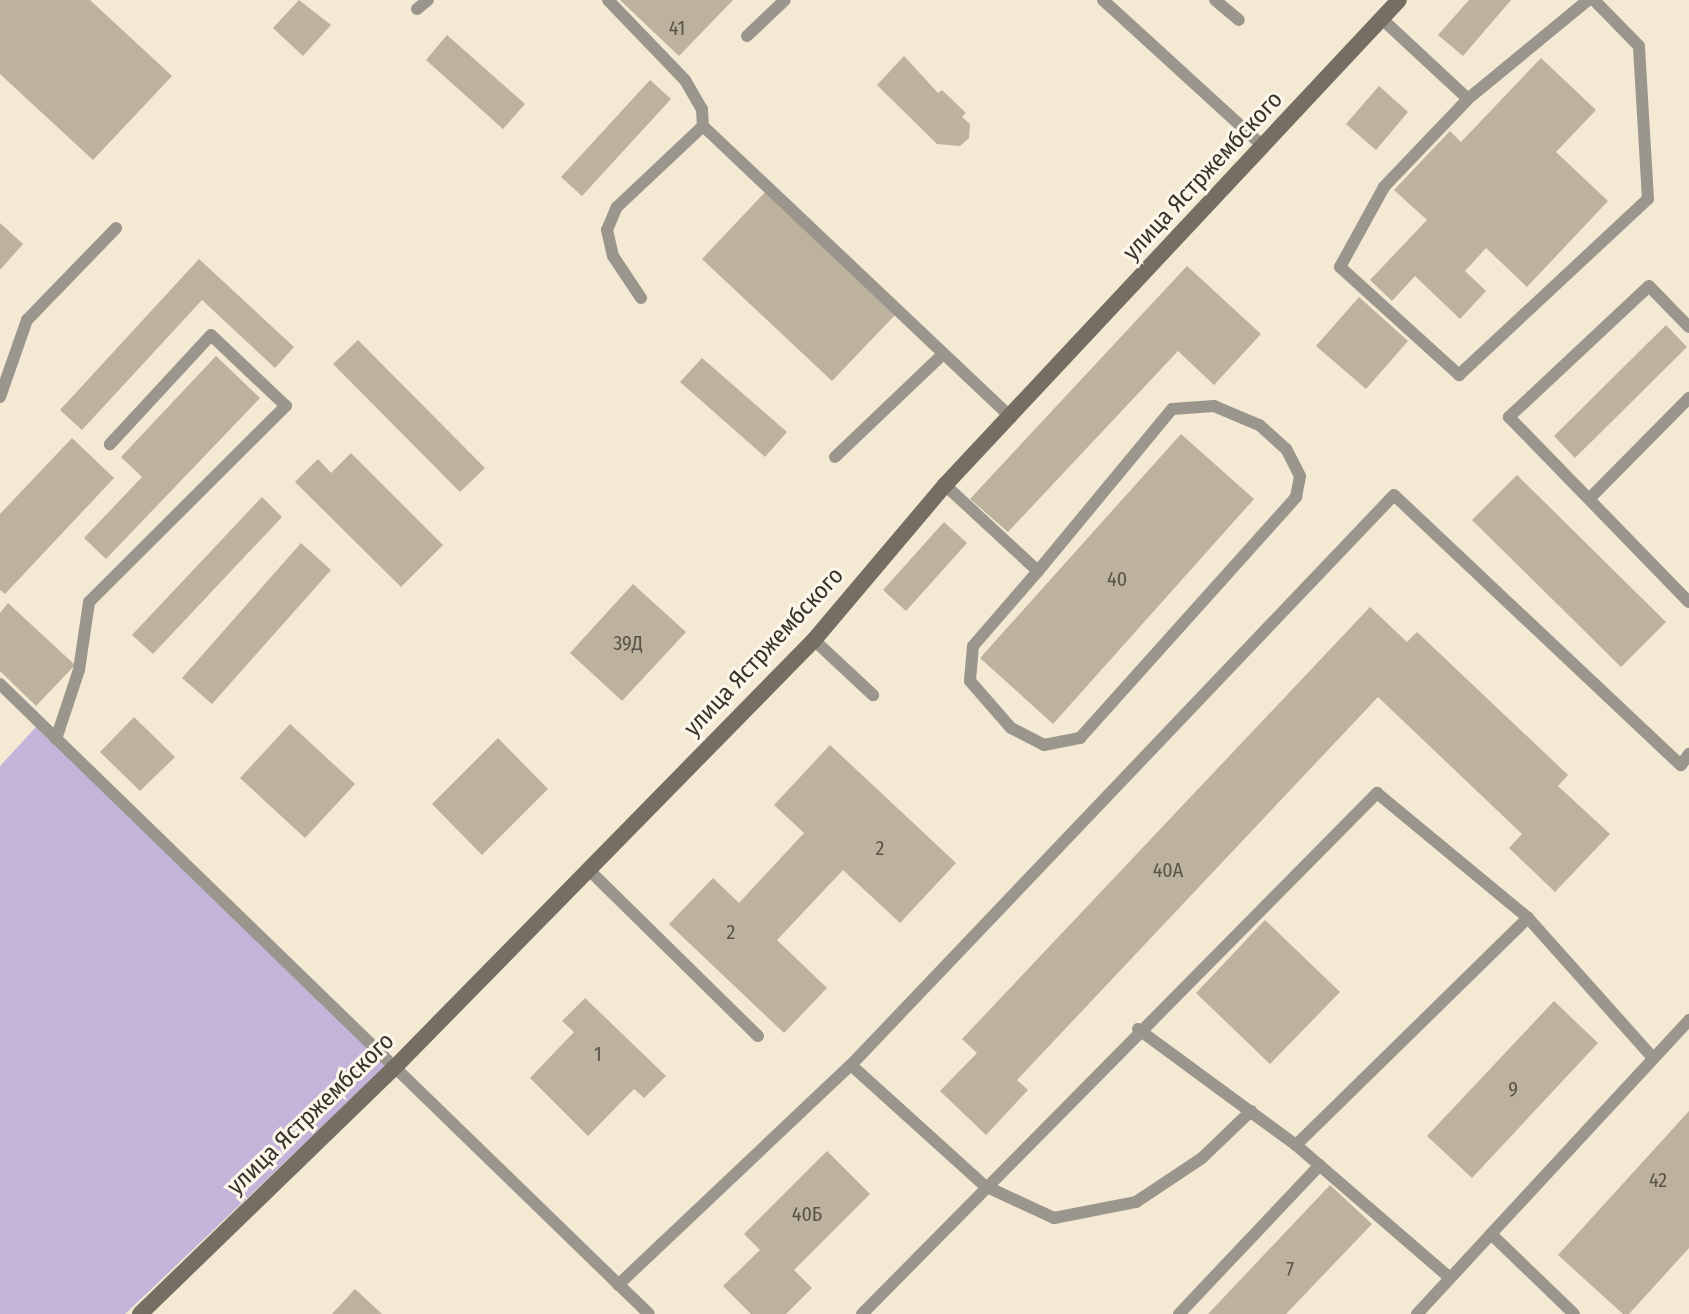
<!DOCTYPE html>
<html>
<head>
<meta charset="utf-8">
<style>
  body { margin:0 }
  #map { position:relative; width:1689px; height:1314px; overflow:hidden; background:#f4e9d3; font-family:"Fira Sans Condensed",sans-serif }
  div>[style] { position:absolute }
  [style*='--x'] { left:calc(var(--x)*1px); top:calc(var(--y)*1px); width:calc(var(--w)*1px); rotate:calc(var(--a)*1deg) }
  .green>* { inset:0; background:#c3b4d9 }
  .building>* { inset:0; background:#bdb29d }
  .lane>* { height:12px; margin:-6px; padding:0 6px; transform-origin:6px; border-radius:6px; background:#9b968d }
  .secondary>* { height:16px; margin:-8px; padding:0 8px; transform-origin:8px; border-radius:8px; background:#756e62 }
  span { translate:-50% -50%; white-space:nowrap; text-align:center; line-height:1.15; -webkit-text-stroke:6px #fdf7ea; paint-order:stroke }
  .number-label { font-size:20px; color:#595448 }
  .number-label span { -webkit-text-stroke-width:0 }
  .street-label { font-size:24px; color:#38342c }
</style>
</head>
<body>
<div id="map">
  <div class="green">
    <i style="clip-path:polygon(36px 727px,386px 1066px,125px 1314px,0 1314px,0 766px)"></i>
  </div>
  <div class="building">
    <i style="clip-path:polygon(0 0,90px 0,172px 76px,93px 160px,0 74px)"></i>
    <i style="clip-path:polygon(299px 0,331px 25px,303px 56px,273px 28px)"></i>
    <i style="clip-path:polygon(620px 0,733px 0,679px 56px)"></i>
    <i style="clip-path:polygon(1469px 0,1511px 0,1463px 56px,1438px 35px)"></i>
    <i style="clip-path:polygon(447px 35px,525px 104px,503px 129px,426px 60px)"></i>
    <i style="clip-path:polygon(904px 56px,938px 93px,942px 90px,966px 113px,962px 117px,970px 124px,969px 138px,960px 146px,937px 144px,877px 85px)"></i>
    <i style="clip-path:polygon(1541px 58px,1596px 110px,1556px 152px,1608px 201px,1527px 287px,1486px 248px,1465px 271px,1486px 291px,1460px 319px,1415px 276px,1392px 301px,1370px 280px,1427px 220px,1394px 190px,1450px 131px,1461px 142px)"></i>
    <i style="clip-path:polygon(650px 80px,671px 99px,582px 196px,561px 177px)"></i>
    <i style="clip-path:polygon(1379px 86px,1408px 112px,1376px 150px,1346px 124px)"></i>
    <i style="clip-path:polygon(766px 191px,896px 314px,832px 381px,702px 259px)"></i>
    <i style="clip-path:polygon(0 223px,23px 244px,0 270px)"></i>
    <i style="clip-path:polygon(199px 259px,294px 347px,275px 368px,202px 300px,82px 430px,60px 410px)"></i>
    <i style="clip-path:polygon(1187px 266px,1261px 334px,1214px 385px,1178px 351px,1008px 532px,970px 499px)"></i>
    <i style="clip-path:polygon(1359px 297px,1408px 341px,1366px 389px,1316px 346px)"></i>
    <i style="clip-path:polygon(1666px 325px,1687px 347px,1575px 458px,1554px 436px)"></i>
    <i style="clip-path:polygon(358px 340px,485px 468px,460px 492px,333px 364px)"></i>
    <i style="clip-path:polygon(216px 356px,260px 398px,106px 559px,84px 538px,142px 477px,121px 457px)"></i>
    <i style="clip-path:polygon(702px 358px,787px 432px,765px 457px,680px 382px)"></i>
    <i style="clip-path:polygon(1181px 434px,1254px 499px,1053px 724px,980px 658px)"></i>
    <i style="clip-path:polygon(72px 438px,114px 478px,5px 594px,0 590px,0 514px)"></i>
    <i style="clip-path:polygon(351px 453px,443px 545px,401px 587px,295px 482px,318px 459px,331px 473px)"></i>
    <i style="clip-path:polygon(1517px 475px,1666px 622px,1621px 667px,1472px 520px)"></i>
    <i style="clip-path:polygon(262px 497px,282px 517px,153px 654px,132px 635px)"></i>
    <i style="clip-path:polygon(944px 522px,967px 543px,906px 611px,883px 590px)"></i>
    <i style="clip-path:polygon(301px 543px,331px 570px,212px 704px,182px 678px)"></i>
    <i style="clip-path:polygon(633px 584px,686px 632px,622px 701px,570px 653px)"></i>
    <i style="clip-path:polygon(8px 603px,75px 665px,36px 706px,0 671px,0 613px)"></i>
    <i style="clip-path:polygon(1370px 607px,1407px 642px,1417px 632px,1568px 775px,1558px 786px,1610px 834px,1555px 892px,1509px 848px,1522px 834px,1378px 697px,1017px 1080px,1028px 1090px,986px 1135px,940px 1091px,977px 1053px,962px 1039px)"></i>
    <i style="clip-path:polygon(134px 717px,175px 757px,140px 791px,100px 752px)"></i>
    <i style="clip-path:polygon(290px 724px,355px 784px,305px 838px,240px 778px)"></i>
    <i style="clip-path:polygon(498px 738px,548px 789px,482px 855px,432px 804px)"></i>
    <i style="clip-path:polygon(830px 745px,956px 863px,900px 923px,843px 870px,777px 940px,827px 988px,784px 1033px,669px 924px,713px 878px,739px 903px,804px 833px,774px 805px)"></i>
    <i style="clip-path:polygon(1265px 920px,1340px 992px,1270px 1064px,1196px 993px)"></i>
    <i style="clip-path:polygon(585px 998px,666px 1076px,644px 1098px,634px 1089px,588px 1136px,530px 1078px,574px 1032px,562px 1021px)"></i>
    <i style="clip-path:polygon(1554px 1001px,1598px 1043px,1472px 1178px,1427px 1136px)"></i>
    <i style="clip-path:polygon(1689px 1111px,1689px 1248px,1629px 1314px,1623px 1314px,1558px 1255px)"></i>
    <i style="clip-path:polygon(827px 1151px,870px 1194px,794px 1270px,812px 1288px,786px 1314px,751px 1314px,723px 1286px,760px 1250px,744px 1234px)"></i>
    <i style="clip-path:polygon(1330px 1185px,1372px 1224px,1286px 1314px,1208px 1314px)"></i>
    <i style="clip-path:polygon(355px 1289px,382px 1314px,332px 1314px)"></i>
  </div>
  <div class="lane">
    <i style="--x:608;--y:0;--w:111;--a:46.1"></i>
    <i style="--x:685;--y:80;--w:34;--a:60"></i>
    <i style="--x:702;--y:109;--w:17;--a:87"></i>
    <i style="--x:1103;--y:0;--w:217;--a:42.4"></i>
    <i style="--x:1215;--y:0;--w:31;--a:40"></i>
    <i style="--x:1588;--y:0;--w:156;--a:140.5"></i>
    <i style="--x:1468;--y:99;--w:122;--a:133.7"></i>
    <i style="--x:1384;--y:187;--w:91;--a:118.8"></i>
    <i style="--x:1340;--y:267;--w:161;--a:42.2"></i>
    <i style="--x:1459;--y:375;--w:258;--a:-43"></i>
    <i style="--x:1648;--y:199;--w:153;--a:-93.4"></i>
    <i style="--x:1639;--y:46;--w:64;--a:-134.4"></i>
    <i style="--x:417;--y:9;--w:14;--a:-39"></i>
    <i style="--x:1382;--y:19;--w:117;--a:42.9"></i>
    <i style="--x:747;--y:36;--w:52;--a:-43.5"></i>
    <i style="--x:641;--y:298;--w:50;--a:-123.7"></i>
    <i style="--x:613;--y:256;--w:27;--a:-103"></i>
    <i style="--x:607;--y:230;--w:25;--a:-67"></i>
    <i style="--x:617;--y:207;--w:118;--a:-43.3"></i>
    <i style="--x:703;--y:126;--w:424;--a:43.4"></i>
    <i style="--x:1689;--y:327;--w:57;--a:-134.3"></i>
    <i style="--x:1649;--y:286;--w:192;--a:136.9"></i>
    <i style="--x:1509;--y:417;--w:258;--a:45.8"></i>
    <i style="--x:0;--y:397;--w:82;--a:-70.7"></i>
    <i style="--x:27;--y:320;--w:128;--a:-45.9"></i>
    <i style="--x:835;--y:457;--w:148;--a:-43.6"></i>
    <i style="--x:945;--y:485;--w:127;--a:42.8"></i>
    <i style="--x:1038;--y:571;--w:99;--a:130.9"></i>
    <i style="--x:973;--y:646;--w:35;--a:95"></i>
    <i style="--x:970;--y:681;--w:62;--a:48.9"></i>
    <i style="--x:1011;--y:728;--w:37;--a:27"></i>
    <i style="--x:1044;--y:745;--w:37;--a:-11"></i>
    <i style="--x:1080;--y:738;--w:324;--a:-48.1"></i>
    <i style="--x:1296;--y:497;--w:21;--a:-79"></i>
    <i style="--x:1300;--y:476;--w:30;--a:-117"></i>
    <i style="--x:1286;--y:449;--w:36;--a:-138"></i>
    <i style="--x:1259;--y:425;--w:49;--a:-157.1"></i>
    <i style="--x:1214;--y:406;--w:42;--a:175.9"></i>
    <i style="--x:1172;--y:409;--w:210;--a:129.6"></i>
    <i style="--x:1590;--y:498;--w:141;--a:-45.3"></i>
    <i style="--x:814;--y:640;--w:81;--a:43"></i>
    <i style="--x:0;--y:684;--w:904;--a:44.15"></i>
    <i style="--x:56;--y:739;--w:73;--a:-71.6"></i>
    <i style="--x:79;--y:670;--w:69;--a:-81.6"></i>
    <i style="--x:89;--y:602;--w:278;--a:-44.9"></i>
    <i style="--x:286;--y:406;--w:103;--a:-136.6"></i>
    <i style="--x:211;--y:335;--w:149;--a:132.8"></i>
    <i style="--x:589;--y:870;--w:237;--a:44.5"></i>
    <i style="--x:1138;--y:1029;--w:196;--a:36.3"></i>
    <i style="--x:1296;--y:1145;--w:203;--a:40.8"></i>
    <i style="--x:851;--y:1065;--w:787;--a:-46.39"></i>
    <i style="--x:1394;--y:495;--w:394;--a:43.3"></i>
    <i style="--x:1681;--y:765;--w:14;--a:-54"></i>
    <i style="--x:1296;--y:1145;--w:325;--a:-44.4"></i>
    <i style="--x:1491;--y:1234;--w:292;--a:-47.2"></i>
    <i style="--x:618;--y:1285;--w:320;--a:-43.4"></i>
    <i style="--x:851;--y:1065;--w:181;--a:42.1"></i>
    <i style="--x:985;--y:1186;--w:76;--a:24.9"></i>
    <i style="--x:1054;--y:1218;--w:84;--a:-11"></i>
    <i style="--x:1136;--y:1202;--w:79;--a:-33.7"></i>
    <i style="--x:1202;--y:1158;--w:68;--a:-43.8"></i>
    <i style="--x:862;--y:1314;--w:733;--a:-45.33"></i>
    <i style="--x:1377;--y:793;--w:196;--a:39.6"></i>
    <i style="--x:1528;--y:918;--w:188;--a:48.2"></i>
    <i style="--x:1179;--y:1314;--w:205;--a:-46.6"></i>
    <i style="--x:1417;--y:1314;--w:109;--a:-47.2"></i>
    <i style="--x:1491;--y:1234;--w:115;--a:43.9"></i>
  </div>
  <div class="secondary">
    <i style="--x:140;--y:1314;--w:355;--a:-44.1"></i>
    <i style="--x:395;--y:1067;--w:598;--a:-45.54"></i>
    <i style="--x:814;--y:640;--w:203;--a:-49.8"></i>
    <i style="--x:945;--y:485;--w:664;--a:-46.89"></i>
  </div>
  <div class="number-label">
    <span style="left:677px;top:28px">41</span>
    <span style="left:1117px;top:579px">40</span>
    <span style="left:628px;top:643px">39Д</span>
    <span style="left:880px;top:848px">2</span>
    <span style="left:1168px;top:870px">40А</span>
    <span style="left:731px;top:932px">2</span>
    <span style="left:598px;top:1054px">1</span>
    <span style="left:1513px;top:1089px">9</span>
    <span style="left:1658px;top:1180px">42</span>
    <span style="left:807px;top:1214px">40Б</span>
    <span style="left:1290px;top:1269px">7</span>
  </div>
  <div class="street-label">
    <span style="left:1203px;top:176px;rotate:-47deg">улица Ястржембского</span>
    <span style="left:764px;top:652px;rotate:-47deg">улица Ястржембского</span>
    <span style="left:311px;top:1114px;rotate:-44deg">улица Ястржембского</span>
  </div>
</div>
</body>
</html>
